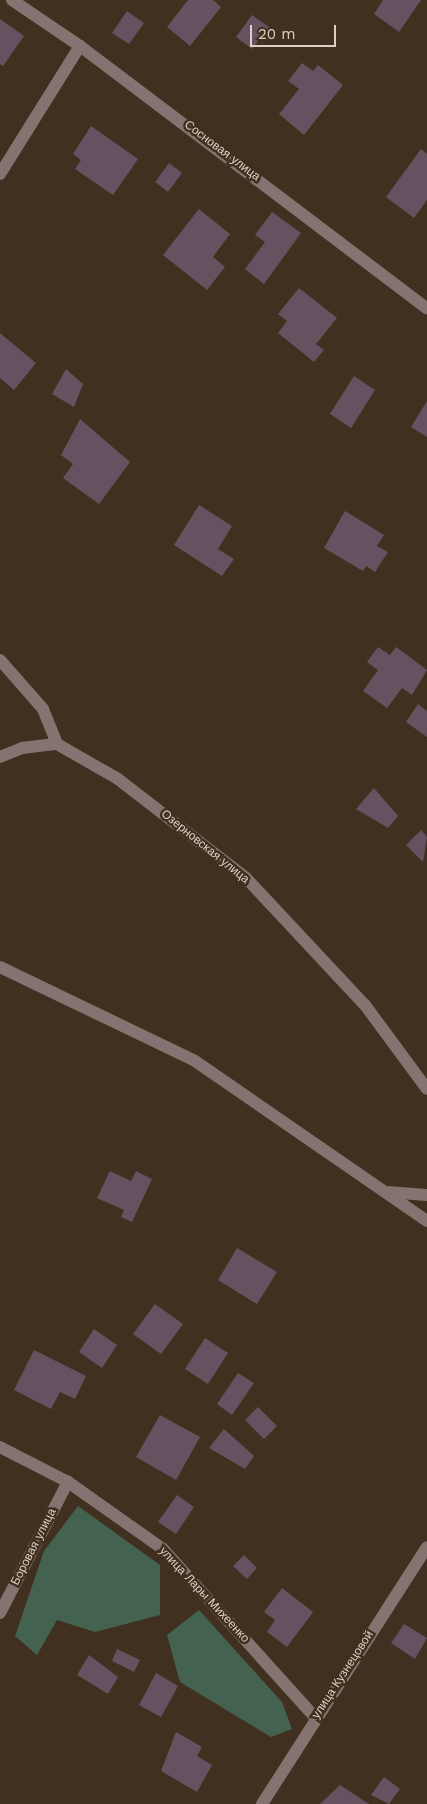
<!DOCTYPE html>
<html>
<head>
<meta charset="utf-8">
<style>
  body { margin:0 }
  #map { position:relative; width:427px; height:1804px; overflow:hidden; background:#41301f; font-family:"Work Sans",sans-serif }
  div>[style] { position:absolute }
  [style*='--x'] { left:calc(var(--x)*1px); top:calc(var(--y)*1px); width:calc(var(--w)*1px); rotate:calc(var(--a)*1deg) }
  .green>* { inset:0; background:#436350 }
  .building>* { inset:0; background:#675161 }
  .minor>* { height:12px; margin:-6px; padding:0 6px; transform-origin:6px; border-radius:6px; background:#857271 }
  span { translate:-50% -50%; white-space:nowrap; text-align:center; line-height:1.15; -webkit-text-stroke:5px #41301f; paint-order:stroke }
  .street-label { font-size:12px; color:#dbd0c5 }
  .scale { position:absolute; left:250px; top:25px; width:86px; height:22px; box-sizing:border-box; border:2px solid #dbd0c5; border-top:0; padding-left:6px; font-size:15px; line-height:18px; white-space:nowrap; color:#dbd0c5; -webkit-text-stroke:4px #41301f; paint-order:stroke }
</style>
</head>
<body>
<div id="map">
  <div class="green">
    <i style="clip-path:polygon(78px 1506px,160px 1565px,160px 1615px,95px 1632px,57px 1620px,37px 1655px,15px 1636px,44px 1551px)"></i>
    <i style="clip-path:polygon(199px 1610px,282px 1702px,292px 1729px,271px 1737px,180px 1682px,167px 1635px)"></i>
  </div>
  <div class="building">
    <i style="clip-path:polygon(188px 0,213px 0,221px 7px,190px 46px,167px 27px)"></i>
    <i style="clip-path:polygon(383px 0,421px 0,399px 32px,374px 14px)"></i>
    <i style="clip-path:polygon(127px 11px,144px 23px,129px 44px,112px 33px)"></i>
    <i style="clip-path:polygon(252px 15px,269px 27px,252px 49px,236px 37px)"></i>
    <i style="clip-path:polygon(0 19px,24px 36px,3px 66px,0 64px)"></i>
    <i style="clip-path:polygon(302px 63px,313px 71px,318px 65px,343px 85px,304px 135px,279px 114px,299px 89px,288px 81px)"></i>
    <i style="clip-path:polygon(91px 126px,138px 159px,113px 195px,75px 169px,81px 160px,73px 154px)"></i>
    <i style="clip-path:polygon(421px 149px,427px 154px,427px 200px,414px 218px,386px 197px)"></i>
    <i style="clip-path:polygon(169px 163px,182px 173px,168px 192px,155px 182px)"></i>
    <i style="clip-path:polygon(199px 209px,230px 234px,213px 257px,225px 267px,207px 290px,163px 255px)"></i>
    <i style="clip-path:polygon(272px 212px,301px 233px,264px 284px,245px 269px,265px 242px,255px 235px)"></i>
    <i style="clip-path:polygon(299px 288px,337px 318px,316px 344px,324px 350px,314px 362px,278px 333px,287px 321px,278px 314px)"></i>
    <i style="clip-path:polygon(0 333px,36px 363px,14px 390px,0 378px)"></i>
    <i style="clip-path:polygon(66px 369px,83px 384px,74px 407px,52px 394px)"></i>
    <i style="clip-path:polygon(354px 376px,375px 390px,351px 428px,330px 414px)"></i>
    <i style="clip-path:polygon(427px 401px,427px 437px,411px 427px)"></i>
    <i style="clip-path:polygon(80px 419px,130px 462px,99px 504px,63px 478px,73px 464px,61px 455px)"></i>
    <i style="clip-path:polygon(199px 505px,232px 526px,218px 549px,234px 559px,222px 576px,174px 545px)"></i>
    <i style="clip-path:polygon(345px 511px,384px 535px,377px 546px,388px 552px,375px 572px,366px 566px,363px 571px,324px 548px)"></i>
    <i style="clip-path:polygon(378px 647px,390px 655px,396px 647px,427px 670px,412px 695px,402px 688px,387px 708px,363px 691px,378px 670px,367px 662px)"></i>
    <i style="clip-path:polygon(418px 704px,427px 711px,427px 737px,406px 722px)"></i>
    <i style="clip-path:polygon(374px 788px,398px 816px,388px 828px,356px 809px)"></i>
    <i style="clip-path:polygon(421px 830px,427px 837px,423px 862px,406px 845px)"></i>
    <i style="clip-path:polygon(110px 1171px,131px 1181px,136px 1171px,152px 1179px,132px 1222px,121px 1217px,124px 1210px,97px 1198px)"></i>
    <i style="clip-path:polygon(237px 1248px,277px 1272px,257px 1304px,218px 1280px)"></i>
    <i style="clip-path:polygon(155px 1304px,183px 1324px,161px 1354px,133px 1334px)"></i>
    <i style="clip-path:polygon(94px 1329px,117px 1345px,102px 1368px,79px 1352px)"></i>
    <i style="clip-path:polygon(205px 1338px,228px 1353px,208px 1384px,185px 1369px)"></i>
    <i style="clip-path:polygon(34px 1350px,86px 1376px,75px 1399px,60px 1392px,51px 1409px,14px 1390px)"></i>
    <i style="clip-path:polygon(238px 1373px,254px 1383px,232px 1415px,217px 1404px)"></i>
    <i style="clip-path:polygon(258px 1407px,277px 1426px,264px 1439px,245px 1420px)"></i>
    <i style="clip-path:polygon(160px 1415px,200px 1437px,176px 1480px,136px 1457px)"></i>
    <i style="clip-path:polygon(224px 1429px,254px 1456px,245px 1469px,209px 1448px)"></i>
    <i style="clip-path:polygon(177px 1495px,194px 1507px,176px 1534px,158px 1522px)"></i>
    <i style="clip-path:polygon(244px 1555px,257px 1568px,247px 1579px,233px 1566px)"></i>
    <i style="clip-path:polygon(282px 1588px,313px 1612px,287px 1647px,267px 1632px,275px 1620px,264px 1612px)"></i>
    <i style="clip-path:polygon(404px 1624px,427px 1638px,415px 1659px,391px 1643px)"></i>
    <i style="clip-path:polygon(117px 1649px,140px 1660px,134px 1672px,112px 1661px)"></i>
    <i style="clip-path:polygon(89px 1655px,118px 1677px,108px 1694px,77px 1675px)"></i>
    <i style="clip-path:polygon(156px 1673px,178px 1686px,161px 1717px,139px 1705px)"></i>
    <i style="clip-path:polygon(176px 1732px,202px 1747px,197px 1756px,212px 1765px,197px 1792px,161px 1771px)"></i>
    <i style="clip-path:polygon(384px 1777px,400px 1789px,389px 1804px,371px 1795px)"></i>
    <i style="clip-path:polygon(340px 1785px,369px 1804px,320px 1804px)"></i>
  </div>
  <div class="minor">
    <i style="--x:12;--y:0;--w:82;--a:34.1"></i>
    <i style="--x:80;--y:46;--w:435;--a:37.1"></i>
    <i style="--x:0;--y:174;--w:151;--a:-58"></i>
    <i style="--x:0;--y:660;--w:65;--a:48.7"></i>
    <i style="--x:43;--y:709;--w:38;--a:68"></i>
    <i style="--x:0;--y:757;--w:24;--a:-22"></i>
    <i style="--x:22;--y:748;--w:35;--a:-7"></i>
    <i style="--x:57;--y:744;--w:70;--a:29.8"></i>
    <i style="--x:118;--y:779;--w:162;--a:37.7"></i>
    <i style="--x:246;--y:878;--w:174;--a:46.9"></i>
    <i style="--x:365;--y:1005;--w:104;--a:53.6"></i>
    <i style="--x:0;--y:967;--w:216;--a:25.7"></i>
    <i style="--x:195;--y:1061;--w:282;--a:34.6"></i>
    <i style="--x:387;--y:1192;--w:40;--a:4.3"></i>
    <i style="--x:0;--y:1447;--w:76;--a:27.2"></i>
    <i style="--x:68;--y:1482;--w:116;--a:35.2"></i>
    <i style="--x:163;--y:1549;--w:227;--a:47.9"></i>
    <i style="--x:0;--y:1613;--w:148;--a:-62.6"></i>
    <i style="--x:262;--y:1804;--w:305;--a:-57.3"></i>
  </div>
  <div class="street-label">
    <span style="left:222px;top:151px;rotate:37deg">Сосновая улица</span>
    <span style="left:205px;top:847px;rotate:39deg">Озерновская улица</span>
    <span style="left:34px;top:1547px;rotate:-63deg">Боровая улица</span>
    <span style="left:204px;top:1595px;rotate:47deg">улица Лары Михеенко</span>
    <span style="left:343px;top:1675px;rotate:-57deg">улица Кузнецовой</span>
  </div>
  <div class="scale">20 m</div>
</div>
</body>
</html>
